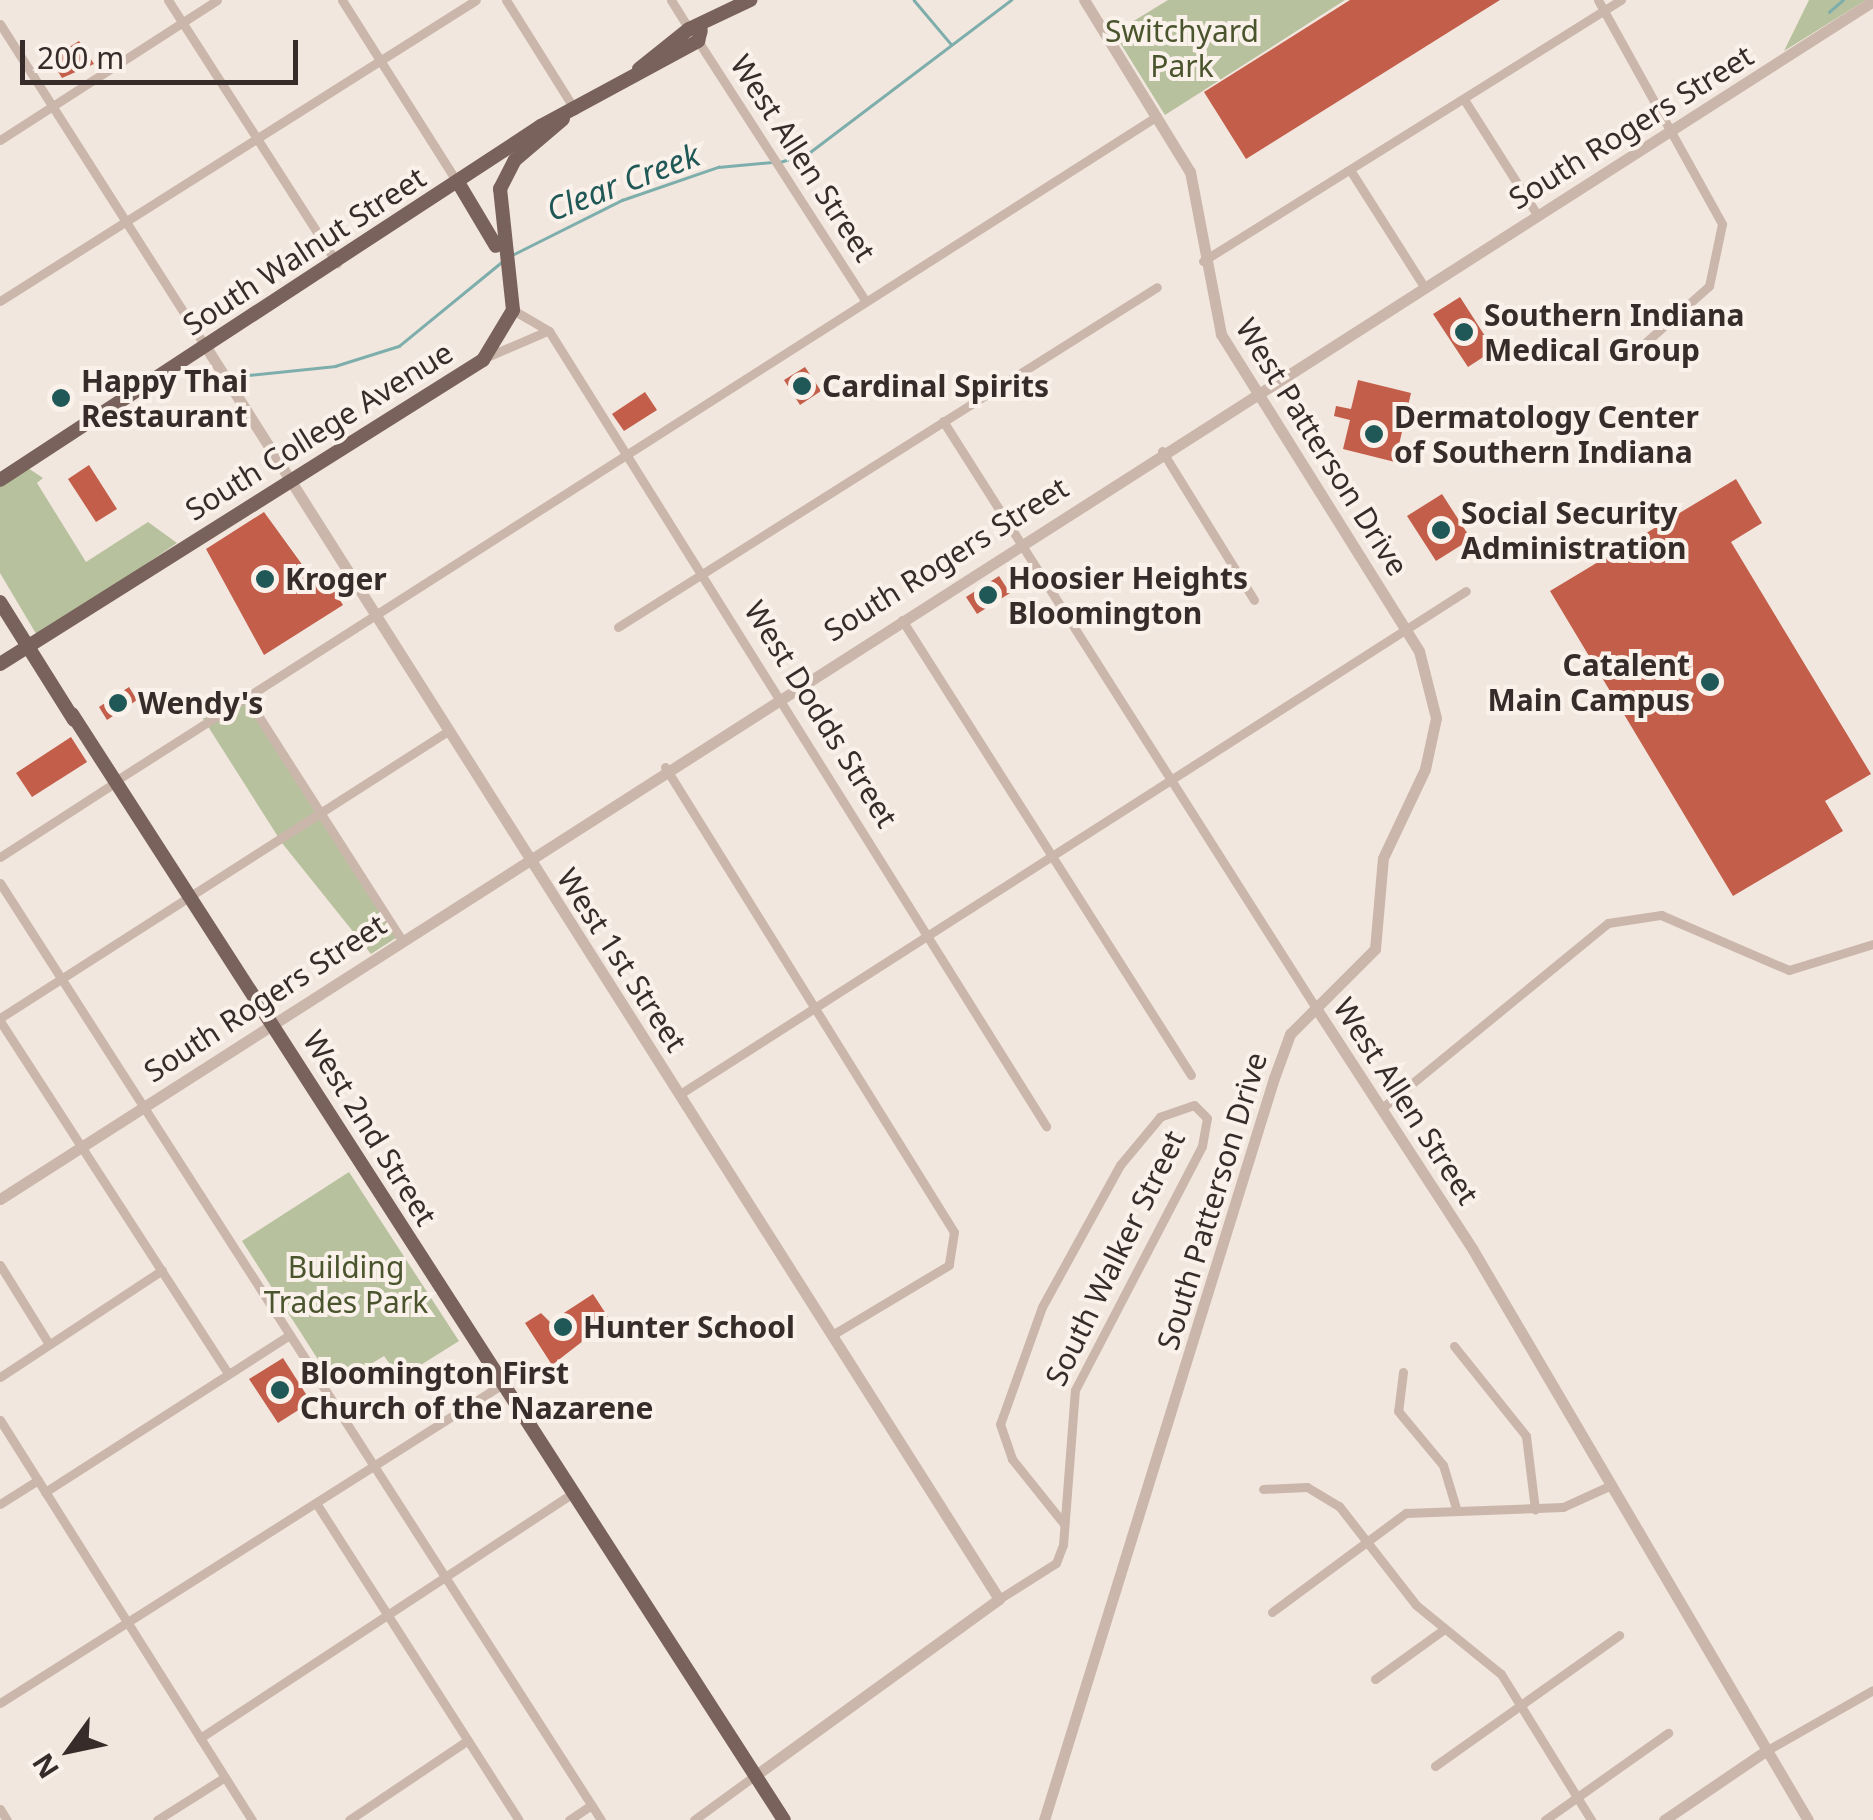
<!DOCTYPE html>
<html>
<head>
<meta charset="utf-8">
<style>
  body { margin:0 }
  #map { position:relative; width:1873px; height:1820px; overflow:hidden; background:#f2e7de; font-family:"Noto Sans",sans-serif }
  div>[style] { position:absolute }
  [style*='--x'] { left:calc(var(--x)*1px); top:calc(var(--y)*1px); width:calc(var(--w)*1px); rotate:calc(var(--a)*1deg) }
  .green>* { inset:0; background:#b8c19e }
  .stream>* { height:2.5px; margin:-1.25px; padding:0 1.25px; transform-origin:1.25px; border-radius:1.25px; background:#7daeac }
  .building>* { inset:0; background:#c35e4b }
  .minor>* { height:9px; margin:-4.5px; padding:0 4.5px; transform-origin:4.5px; border-radius:4.5px; background:#cab6aa }
  .tertiary>* { height:11px; margin:-5.5px; padding:0 5.5px; transform-origin:5.5px; border-radius:5.5px; background:#cab6aa }
  .primary>* { height:14px; margin:-7px; padding:0 7px; transform-origin:7px; border-radius:7px; background:#79625b }
  .dots>* { width:28px; height:28px; translate:-50% -50%; box-sizing:border-box; border:5px solid #f9f1ea; border-radius:50% }
  span { translate:-50% -50%; white-space:nowrap; text-align:center; line-height:1.15; -webkit-text-stroke:8px #f9f1ea; paint-order:stroke }
  .park-label { font-size:30px; color:#4a552e }
  .street-label { font-size:30px; color:#372c29 }
  .poi-label { font-size:30px; color:#372c29; font-weight:700 }
  .left { translate:0 -50%; text-align:left }
  .right { translate:-100% -50%; text-align:right }
  .water-label { font-size:32px; color:#205857; font-style:italic }
  .north { position:absolute; left:20px; top:1700px; width:100px; height:100px; -webkit-text-stroke:8px #f9f1ea; paint-order:stroke; rotate:237deg; font-size:28px; font-weight:700; line-height:40px; text-align:center; color:#372c29 }
  .north::after { content:''; display:block; margin:auto; width:35px; height:45px; background:#372c29; clip-path:polygon(50% 0,100% 100%,50% 72%,0 100%) }
  .scale { position:absolute; left:20px; top:40px; width:278px; height:45px; box-sizing:border-box; border:5px solid #372c29; border-top:0; padding-left:12px; font-size:30px; line-height:35px; white-space:nowrap; color:#372c29; -webkit-text-stroke:8px #f9f1ea; paint-order:stroke }
</style>
</head>
<body>
<div id="map">
  <div class="green">
    <i style="clip-path:polygon(1168px 0,1345px 0,1165px 115px,1114px 33px)"></i>
    <i style="clip-path:polygon(1809px 0,1866px 0,1784px 51px)"></i>
    <i style="clip-path:polygon(28px 468px,43px 478px,37px 483px,86px 562px,148px 522px,177px 543px,38px 637px,0 573px,0 487px)"></i>
    <i style="clip-path:polygon(243px 692px,399px 936px,371px 954px,282px 843px,202px 717px)"></i>
    <i style="clip-path:polygon(349px 1172px,459px 1341px,400px 1378px,384px 1356px,335px 1386px,242px 1241px)"></i>
  </div>
  <div class="stream">
    <i style="--x:914;--y:0;--w:57;--a:49.9"></i>
    <i style="--x:1829;--y:12;--w:18;--a:-41"></i>
    <i style="--x:780;--y:162;--w:32;--a:-18"></i>
    <i style="--x:810;--y:152;--w:252;--a:-37.1"></i>
    <i style="--x:514;--y:254;--w:121;--a:-26.6"></i>
    <i style="--x:622;--y:200;--w:102;--a:-19"></i>
    <i style="--x:718;--y:167;--w:54;--a:-5.3"></i>
    <i style="--x:239;--y:376;--w:97;--a:-5.9"></i>
    <i style="--x:335;--y:366;--w:67;--a:-17.4"></i>
    <i style="--x:399;--y:346;--w:134;--a:-39.3"></i>
  </div>
  <div class="building">
    <i style="clip-path:polygon(1350px 0,1500px 0,1246px 159px,1204px 92px)"></i>
    <i style="clip-path:polygon(79px 41px,94px 64px,62px 78px,50px 59px)"></i>
    <i style="clip-path:polygon(1460px 297px,1494px 350px,1468px 367px,1433px 314px)"></i>
    <i style="clip-path:polygon(805px 367px,821px 391px,800px 405px,784px 380px)"></i>
    <i style="clip-path:polygon(1358px 380px,1411px 393px,1395px 462px,1343px 449px,1350px 420px,1334px 416px,1336px 406px,1351px 409px)"></i>
    <i style="clip-path:polygon(645px 392px,657px 410px,624px 431px,612px 414px)"></i>
    <i style="clip-path:polygon(89px 465px,117px 509px,96px 522px,68px 479px)"></i>
    <i style="clip-path:polygon(1736px 479px,1762px 523px,1731px 542px,1871px 774px,1825px 801px,1843px 831px,1733px 896px,1550px 591px)"></i>
    <i style="clip-path:polygon(1442px 494px,1471px 539px,1436px 561px,1407px 516px)"></i>
    <i style="clip-path:polygon(264px 512px,322px 592px,331px 586px,343px 605px,264px 655px,206px 549px)"></i>
    <i style="clip-path:polygon(999px 576px,1010px 593px,977px 614px,966px 597px)"></i>
    <i style="clip-path:polygon(129px 687px,137px 700px,107px 720px,99px 707px)"></i>
    <i style="clip-path:polygon(71px 737px,87px 762px,32px 797px,16px 773px)"></i>
    <i style="clip-path:polygon(593px 1294px,610px 1320px,552px 1365px,525px 1323px,541px 1313px,550px 1322px)"></i>
    <i style="clip-path:polygon(283px 1358px,311px 1402px,278px 1423px,249px 1379px)"></i>
  </div>
  <div class="minor">
    <i style="--x:168;--y:0;--w:313;--a:57.3"></i>
    <i style="--x:342;--y:0;--w:215;--a:57.7"></i>
    <i style="--x:506;--y:0;--w:130;--a:57.9"></i>
    <i style="--x:671;--y:0;--w:34;--a:58"></i>
    <i style="--x:1598;--y:0;--w:256;--a:61"></i>
    <i style="--x:1722;--y:224;--w:63;--a:101.8"></i>
    <i style="--x:1709;--y:286;--w:84;--a:138.4"></i>
    <i style="--x:0;--y:24;--w:383;--a:57.5"></i>
    <i style="--x:698;--y:41;--w:310;--a:57.2"></i>
    <i style="--x:1465;--y:101;--w:136;--a:57.6"></i>
    <i style="--x:0;--y:140;--w:258;--a:-32.8"></i>
    <i style="--x:1352;--y:173;--w:133;--a:57.6"></i>
    <i style="--x:1203;--y:261;--w:493;--a:-32"></i>
    <i style="--x:0;--y:301;--w:563;--a:-32.31"></i>
    <i style="--x:513;--y:310;--w:42;--a:30.3"></i>
    <i style="--x:549;--y:331;--w:938;--a:57.99"></i>
    <i style="--x:489;--y:356;--w:63;--a:-23.3"></i>
    <i style="--x:943;--y:421;--w:695;--a:57.57"></i>
    <i style="--x:1162;--y:451;--w:175;--a:58.3"></i>
    <i style="--x:902;--y:620;--w:539;--a:57.58"></i>
    <i style="--x:618;--y:627;--w:637;--a:-32.24"></i>
    <i style="--x:247;--y:698;--w:286;--a:57.4"></i>
    <i style="--x:665;--y:767;--w:547;--a:58.14"></i>
    <i style="--x:954;--y:1232;--w:33;--a:99"></i>
    <i style="--x:949;--y:1265;--w:136;--a:149.1"></i>
    <i style="--x:120;--y:778;--w:1230;--a:-32.55"></i>
    <i style="--x:0;--y:857;--w:135;--a:-32.9"></i>
    <i style="--x:0;--y:883;--w:1113;--a:57.32"></i>
    <i style="--x:0;--y:1018;--w:532;--a:-32.64"></i>
    <i style="--x:0;--y:1021;--w:420;--a:57.1"></i>
    <i style="--x:680;--y:1094;--w:933;--a:-32.62"></i>
    <i style="--x:1382;--y:1108;--w:292;--a:-39.3"></i>
    <i style="--x:1608;--y:923;--w:54;--a:-8.6"></i>
    <i style="--x:1661;--y:915;--w:139;--a:23.3"></i>
    <i style="--x:1789;--y:970;--w:88;--a:-17.2"></i>
    <i style="--x:0;--y:1265;--w:93;--a:58.2"></i>
    <i style="--x:1454;--y:1346;--w:115;--a:51.3"></i>
    <i style="--x:1526;--y:1436;--w:74;--a:83"></i>
    <i style="--x:1403;--y:1372;--w:39;--a:97"></i>
    <i style="--x:1398;--y:1411;--w:70;--a:50.2"></i>
    <i style="--x:1443;--y:1465;--w:45;--a:73.2"></i>
    <i style="--x:0;--y:1377;--w:194;--a:-33.4"></i>
    <i style="--x:0;--y:1420;--w:473;--a:57.8"></i>
    <i style="--x:1263;--y:1489;--w:44;--a:-2.6"></i>
    <i style="--x:1307;--y:1487;--w:37;--a:31"></i>
    <i style="--x:1339;--y:1506;--w:125;--a:52.1"></i>
    <i style="--x:1416;--y:1605;--w:109;--a:39.1"></i>
    <i style="--x:1501;--y:1674;--w:172;--a:58.3"></i>
    <i style="--x:45;--y:1492;--w:291;--a:-32.7"></i>
    <i style="--x:316;--y:1503;--w:376;--a:57.4"></i>
    <i style="--x:0;--y:1504;--w:45;--a:-32.3"></i>
    <i style="--x:999;--y:1599;--w:67;--a:-32.3"></i>
    <i style="--x:1056;--y:1563;--w:19;--a:-69"></i>
    <i style="--x:1063;--y:1545;--w:155;--a:-85.6"></i>
    <i style="--x:1075;--y:1390;--w:275;--a:-62.5"></i>
    <i style="--x:1202;--y:1146;--w:28;--a:-80"></i>
    <i style="--x:1207;--y:1118;--w:18;--a:-135"></i>
    <i style="--x:1194;--y:1105;--w:36;--a:161"></i>
    <i style="--x:1160;--y:1117;--w:62;--a:129.8"></i>
    <i style="--x:1120;--y:1165;--w:162;--a:118.8"></i>
    <i style="--x:1042;--y:1307;--w:124;--a:109.7"></i>
    <i style="--x:1000;--y:1424;--w:37;--a:71"></i>
    <i style="--x:1012;--y:1459;--w:83;--a:51.3"></i>
    <i style="--x:1272;--y:1612;--w:167;--a:-36.5"></i>
    <i style="--x:1406;--y:1513;--w:157;--a:-2.2"></i>
    <i style="--x:1563;--y:1507;--w:48;--a:-24.4"></i>
    <i style="--x:1375;--y:1679;--w:84;--a:-35.8"></i>
    <i style="--x:0;--y:1703;--w:593;--a:-32.4"></i>
    <i style="--x:200;--y:1738;--w:444;--a:-33.3"></i>
    <i style="--x:1764;--y:1752;--w:125;--a:-29.6"></i>
    <i style="--x:1435;--y:1766;--w:226;--a:-35.4"></i>
    <i style="--x:0;--y:1809;--w:13;--a:58"></i>
    <i style="--x:157;--y:1820;--w:80;--a:-32.3"></i>
    <i style="--x:349;--y:1820;--w:143;--a:-33.9"></i>
    <i style="--x:569;--y:1820;--w:27;--a:-34"></i>
    <i style="--x:694;--y:1820;--w:73;--a:-36.1"></i>
    <i style="--x:1545;--y:1820;--w:151;--a:-35.3"></i>
  </div>
  <div class="tertiary">
    <i style="--x:206;--y:347;--w:1482;--a:57.65"></i>
    <i style="--x:999;--y:1599;--w:304;--a:144.1"></i>
    <i style="--x:1316;--y:1008;--w:288;--a:57"></i>
    <i style="--x:1473;--y:1250;--w:661;--a:59.56"></i>
    <i style="--x:0;--y:1199;--w:2223;--a:-32.6"></i>
    <i style="--x:1044;--y:1820;--w:777;--a:-72.78"></i>
    <i style="--x:1274;--y:1078;--w:47;--a:-70"></i>
    <i style="--x:1290;--y:1034;--w:120;--a:-45"></i>
    <i style="--x:1375;--y:949;--w:91;--a:-85"></i>
    <i style="--x:1383;--y:858;--w:98;--a:-64.7"></i>
    <i style="--x:1425;--y:769;--w:52;--a:-77.8"></i>
    <i style="--x:1436;--y:718;--w:69;--a:-104.2"></i>
    <i style="--x:1419;--y:651;--w:374;--a:-122"></i>
    <i style="--x:1221;--y:334;--w:165;--a:-100.8"></i>
    <i style="--x:1190;--y:172;--w:202;--a:-121.6"></i>
    <i style="--x:1664;--y:1820;--w:121;--a:-34.2"></i>
  </div>
  <div class="primary">
    <i style="--x:639;--y:69;--w:64;--a:-38.7"></i>
    <i style="--x:689;--y:29;--w:68;--a:-25.4"></i>
    <i style="--x:459;--y:184;--w:72;--a:59.2"></i>
    <i style="--x:0;--y:480;--w:647;--a:-33.2"></i>
    <i style="--x:541;--y:126;--w:179;--a:-28.4"></i>
    <i style="--x:698;--y:41;--w:11;--a:-75"></i>
    <i style="--x:0;--y:602;--w:139;--a:57.9"></i>
    <i style="--x:0;--y:664;--w:571;--a:-32.19"></i>
    <i style="--x:483;--y:360;--w:58;--a:-59"></i>
    <i style="--x:513;--y:310;--w:122;--a:-96.1"></i>
    <i style="--x:500;--y:189;--w:33;--a:-63"></i>
    <i style="--x:515;--y:160;--w:63;--a:-40.5"></i>
    <i style="--x:72;--y:714;--w:1315;--a:57.23"></i>
  </div>
  <div class="dots">
    <i style="left:1464px;top:332px;background:#205857"></i>
    <i style="left:802px;top:386px;background:#205857"></i>
    <i style="left:61px;top:398px;background:#205857"></i>
    <i style="left:1374px;top:434px;background:#205857"></i>
    <i style="left:1441px;top:530px;background:#205857"></i>
    <i style="left:265px;top:579px;background:#205857"></i>
    <i style="left:988px;top:595px;background:#205857"></i>
    <i style="left:1710px;top:682px;background:#205857"></i>
    <i style="left:118px;top:703px;background:#205857"></i>
    <i style="left:563px;top:1327px;background:#205857"></i>
    <i style="left:280px;top:1390px;background:#205857"></i>
  </div>
  <div class="park-label">
    <span style="left:1182px;top:48px">Switchyard<br>Park</span>
    <span style="left:346px;top:1284px">Building<br>Trades Park</span>
  </div>
  <div class="street-label">
    <span style="left:1631px;top:127px;rotate:-32deg">South Rogers Street</span>
    <span style="left:803px;top:158px;rotate:57deg">West Allen Street</span>
    <span style="left:304px;top:251px;rotate:-33deg">South Walnut Street</span>
    <span style="left:319px;top:431px;rotate:-32deg">South College Avenue</span>
    <span style="left:1322px;top:447px;rotate:58deg">West Patterson Drive</span>
    <span style="left:946px;top:559px;rotate:-32deg">South Rogers Street</span>
    <span style="left:821px;top:714px;rotate:58deg">West Dodds Street</span>
    <span style="left:622px;top:960px;rotate:57deg">West 1st Street</span>
    <span style="left:265px;top:998px;rotate:-33deg">South Rogers Street</span>
    <span style="left:1406px;top:1101px;rotate:57deg">West Allen Street</span>
    <span style="left:370px;top:1128px;rotate:58deg">West 2nd Street</span>
    <span style="left:1212px;top:1201px;rotate:-73deg">South Patterson Drive</span>
    <span style="left:1115px;top:1258px;rotate:-64deg">South Walker Street</span>
  </div>
  <div class="poi-label">
    <span class="left" style="left:1484px;top:332px">Southern Indiana<br>Medical Group</span>
    <span class="left" style="left:81px;top:398px">Happy Thai<br>Restaurant</span>
    <span class="left" style="left:822px;top:386px">Cardinal Spirits</span>
    <span class="left" style="left:1394px;top:434px">Dermatology Center<br>of Southern Indiana</span>
    <span class="left" style="left:1461px;top:530px">Social Security<br>Administration</span>
    <span class="left" style="left:1008px;top:595px">Hoosier Heights<br>Bloomington</span>
    <span class="left" style="left:285px;top:579px">Kroger</span>
    <span class="right" style="left:1690px;top:682px">Catalent<br>Main Campus</span>
    <span class="left" style="left:138px;top:703px">Wendy's</span>
    <span class="left" style="left:583px;top:1327px">Hunter School</span>
    <span class="left" style="left:300px;top:1390px">Bloomington First<br>Church of the Nazarene</span>
  </div>
  <div class="water-label">
    <span style="left:623px;top:182px;rotate:-21deg">Clear Creek</span>
  </div>
  <div class="north">N</div>
  <div class="scale">200 m</div>
</div>
</body>
</html>
